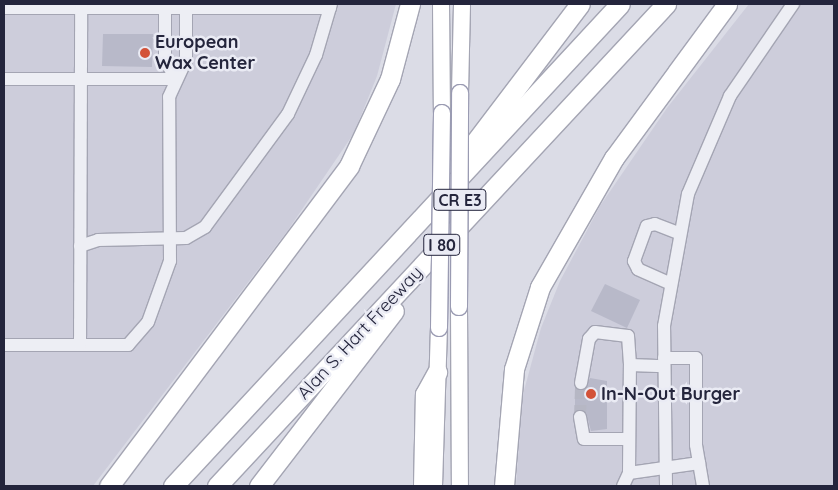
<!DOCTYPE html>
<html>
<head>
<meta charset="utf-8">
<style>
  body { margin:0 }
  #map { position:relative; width:838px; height:490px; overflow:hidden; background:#dbdce6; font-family:Quicksand,sans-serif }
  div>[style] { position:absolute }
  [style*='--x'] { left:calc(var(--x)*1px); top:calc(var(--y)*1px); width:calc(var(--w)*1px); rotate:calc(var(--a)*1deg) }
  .built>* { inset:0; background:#cdcddb }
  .building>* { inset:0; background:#b8b9c9 }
  .minor-tunnel>* { height:12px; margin-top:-6px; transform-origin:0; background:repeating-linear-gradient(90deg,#b6b7c4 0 12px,transparent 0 18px) }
  .roads { filter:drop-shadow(1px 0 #a4a5b3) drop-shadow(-1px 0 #a4a5b3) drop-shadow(0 1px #a4a5b3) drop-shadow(0 -1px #a4a5b3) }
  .minor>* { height:12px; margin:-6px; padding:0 6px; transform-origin:6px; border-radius:6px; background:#edeef4 }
  .major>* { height:16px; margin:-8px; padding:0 8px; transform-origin:8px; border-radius:8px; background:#fff }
  .highway>* { height:19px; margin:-9.5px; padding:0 9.5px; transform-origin:9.5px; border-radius:9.5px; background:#fff }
  .bridges { filter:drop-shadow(1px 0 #9a9bb2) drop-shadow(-1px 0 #9a9bb2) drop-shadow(0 1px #9a9bb2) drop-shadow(0 -1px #9a9bb2) }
  .major-bridge>* { height:16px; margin:-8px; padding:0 8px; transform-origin:8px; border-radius:8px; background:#fff }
  .dots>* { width:14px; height:14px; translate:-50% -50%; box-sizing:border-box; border:2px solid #eaebf4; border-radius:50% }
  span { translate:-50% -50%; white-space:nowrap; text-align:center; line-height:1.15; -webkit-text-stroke:5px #eaebf4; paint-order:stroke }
  .shield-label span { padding:1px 4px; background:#eaebf4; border:1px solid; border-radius:4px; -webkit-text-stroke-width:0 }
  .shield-label { font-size:16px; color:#24253c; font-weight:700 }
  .poi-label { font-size:18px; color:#24253c; font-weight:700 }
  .left { translate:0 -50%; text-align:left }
  .street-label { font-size:18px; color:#24253c }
  .frame { position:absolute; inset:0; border:5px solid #24253c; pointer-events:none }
</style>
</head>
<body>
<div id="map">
  <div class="built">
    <i style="clip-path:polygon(4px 4px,396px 4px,377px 76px,354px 133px,288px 230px,93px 486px,4px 486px)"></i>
    <i style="clip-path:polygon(749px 4px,834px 4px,834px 486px,516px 486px,522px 398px,541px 328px,560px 281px,600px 206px,667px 108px)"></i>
  </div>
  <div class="building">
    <i style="clip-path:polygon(103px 34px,153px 34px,152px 67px,102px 66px)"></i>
    <i style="clip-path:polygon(605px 284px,640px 300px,627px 328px,591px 311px)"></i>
    <i style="clip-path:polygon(590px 378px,607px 381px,607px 429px,591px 431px,586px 412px,575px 411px,575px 388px,584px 390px)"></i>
  </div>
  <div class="minor-tunnel">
    <i style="--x:580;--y:417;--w:34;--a:-88"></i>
  </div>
  <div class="roads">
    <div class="minor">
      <i style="--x:165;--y:4;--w:56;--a:90"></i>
      <i style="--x:165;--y:60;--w:22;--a:60"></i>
      <i style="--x:4;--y:8;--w:326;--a:0"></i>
      <i style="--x:4;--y:79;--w:172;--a:0"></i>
      <i style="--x:80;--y:246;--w:19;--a:-18"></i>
      <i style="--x:98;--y:240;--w:88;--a:-1.3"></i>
      <i style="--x:186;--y:238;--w:22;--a:-30"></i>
      <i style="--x:205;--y:227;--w:140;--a:-53.7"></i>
      <i style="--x:288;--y:114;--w:65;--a:-64.6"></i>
      <i style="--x:316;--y:55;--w:53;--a:-73.6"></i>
      <i style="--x:669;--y:283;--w:34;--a:-156"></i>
      <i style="--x:638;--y:269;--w:9;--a:-117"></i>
      <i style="--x:634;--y:261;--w:37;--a:-70"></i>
      <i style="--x:647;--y:226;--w:8;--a:-14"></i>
      <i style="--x:655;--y:224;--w:26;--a:21"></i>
      <i style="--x:4;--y:345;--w:124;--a:0"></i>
      <i style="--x:128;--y:345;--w:30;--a:-49"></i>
      <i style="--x:148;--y:322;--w:65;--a:-70.2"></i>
      <i style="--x:170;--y:261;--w:164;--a:-90.3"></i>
      <i style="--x:169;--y:97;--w:41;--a:-65.3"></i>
      <i style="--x:186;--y:60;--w:56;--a:-90"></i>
      <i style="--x:80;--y:345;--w:337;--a:-89.8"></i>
      <i style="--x:664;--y:358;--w:32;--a:0"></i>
      <i style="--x:696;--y:358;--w:87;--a:90"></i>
      <i style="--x:696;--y:445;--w:42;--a:80.3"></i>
      <i style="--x:581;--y:383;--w:45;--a:-79.7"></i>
      <i style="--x:589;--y:339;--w:9;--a:-49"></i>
      <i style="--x:595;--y:332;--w:33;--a:7"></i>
      <i style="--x:628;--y:336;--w:29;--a:86"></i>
      <i style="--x:580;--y:417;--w:22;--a:80"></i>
      <i style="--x:584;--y:439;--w:45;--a:0"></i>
      <i style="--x:629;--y:473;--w:108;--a:-89.5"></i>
      <i style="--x:630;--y:365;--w:34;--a:2"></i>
      <i style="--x:623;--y:486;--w:14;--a:-65"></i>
      <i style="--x:629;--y:473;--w:71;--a:-8.1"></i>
      <i style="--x:666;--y:486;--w:160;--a:-90.7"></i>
      <i style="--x:664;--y:326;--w:134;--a:-79.7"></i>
      <i style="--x:688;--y:194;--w:107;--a:-66.8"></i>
      <i style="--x:730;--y:96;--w:112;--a:-55.6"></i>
    </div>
    <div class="major">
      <i style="--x:441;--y:4;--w:109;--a:89.5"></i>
      <i style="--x:460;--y:93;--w:89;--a:-88.7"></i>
      <i style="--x:459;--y:307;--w:179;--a:89.7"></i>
      <i style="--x:434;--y:486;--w:158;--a:-88.2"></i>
    </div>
    <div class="highway">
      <i style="--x:457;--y:166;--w:203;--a:-52.8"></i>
      <i style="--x:109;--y:486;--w:400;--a:-53.1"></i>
      <i style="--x:349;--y:166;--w:96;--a:-64.8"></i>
      <i style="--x:390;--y:79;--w:78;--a:-75.1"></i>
      <i style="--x:173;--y:486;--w:657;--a:-47.16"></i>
      <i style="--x:217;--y:486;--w:659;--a:-47.03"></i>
      <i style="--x:259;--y:486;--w:221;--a:-52.4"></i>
      <i style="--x:423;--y:486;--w:92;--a:-88.8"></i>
      <i style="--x:425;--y:394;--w:25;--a:-61"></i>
      <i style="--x:504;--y:486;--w:117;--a:-85.1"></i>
      <i style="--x:514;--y:369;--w:86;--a:-72.4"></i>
      <i style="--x:540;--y:287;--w:149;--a:-60.2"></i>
      <i style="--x:614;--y:158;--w:191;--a:-53.7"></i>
    </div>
  </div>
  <div class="bridges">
    <div class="major-bridge">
      <i style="--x:459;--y:307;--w:214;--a:-89.7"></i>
      <i style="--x:439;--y:328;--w:215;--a:-89.2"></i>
    </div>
  </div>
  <div class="dots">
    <i style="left:145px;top:53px;background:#d35238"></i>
    <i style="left:591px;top:394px;background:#d35238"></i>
  </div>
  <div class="shield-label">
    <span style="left:460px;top:200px">CR E3</span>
    <span style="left:442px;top:245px">I 80</span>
  </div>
  <div class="poi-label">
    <span class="left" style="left:155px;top:53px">European<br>Wax Center</span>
    <span class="left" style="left:601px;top:394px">In-N-Out Burger</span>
  </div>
  <div class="street-label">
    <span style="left:360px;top:333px;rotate:-47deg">Alan S. Hart Freeway</span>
  </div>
  <div class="frame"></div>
</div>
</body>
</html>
